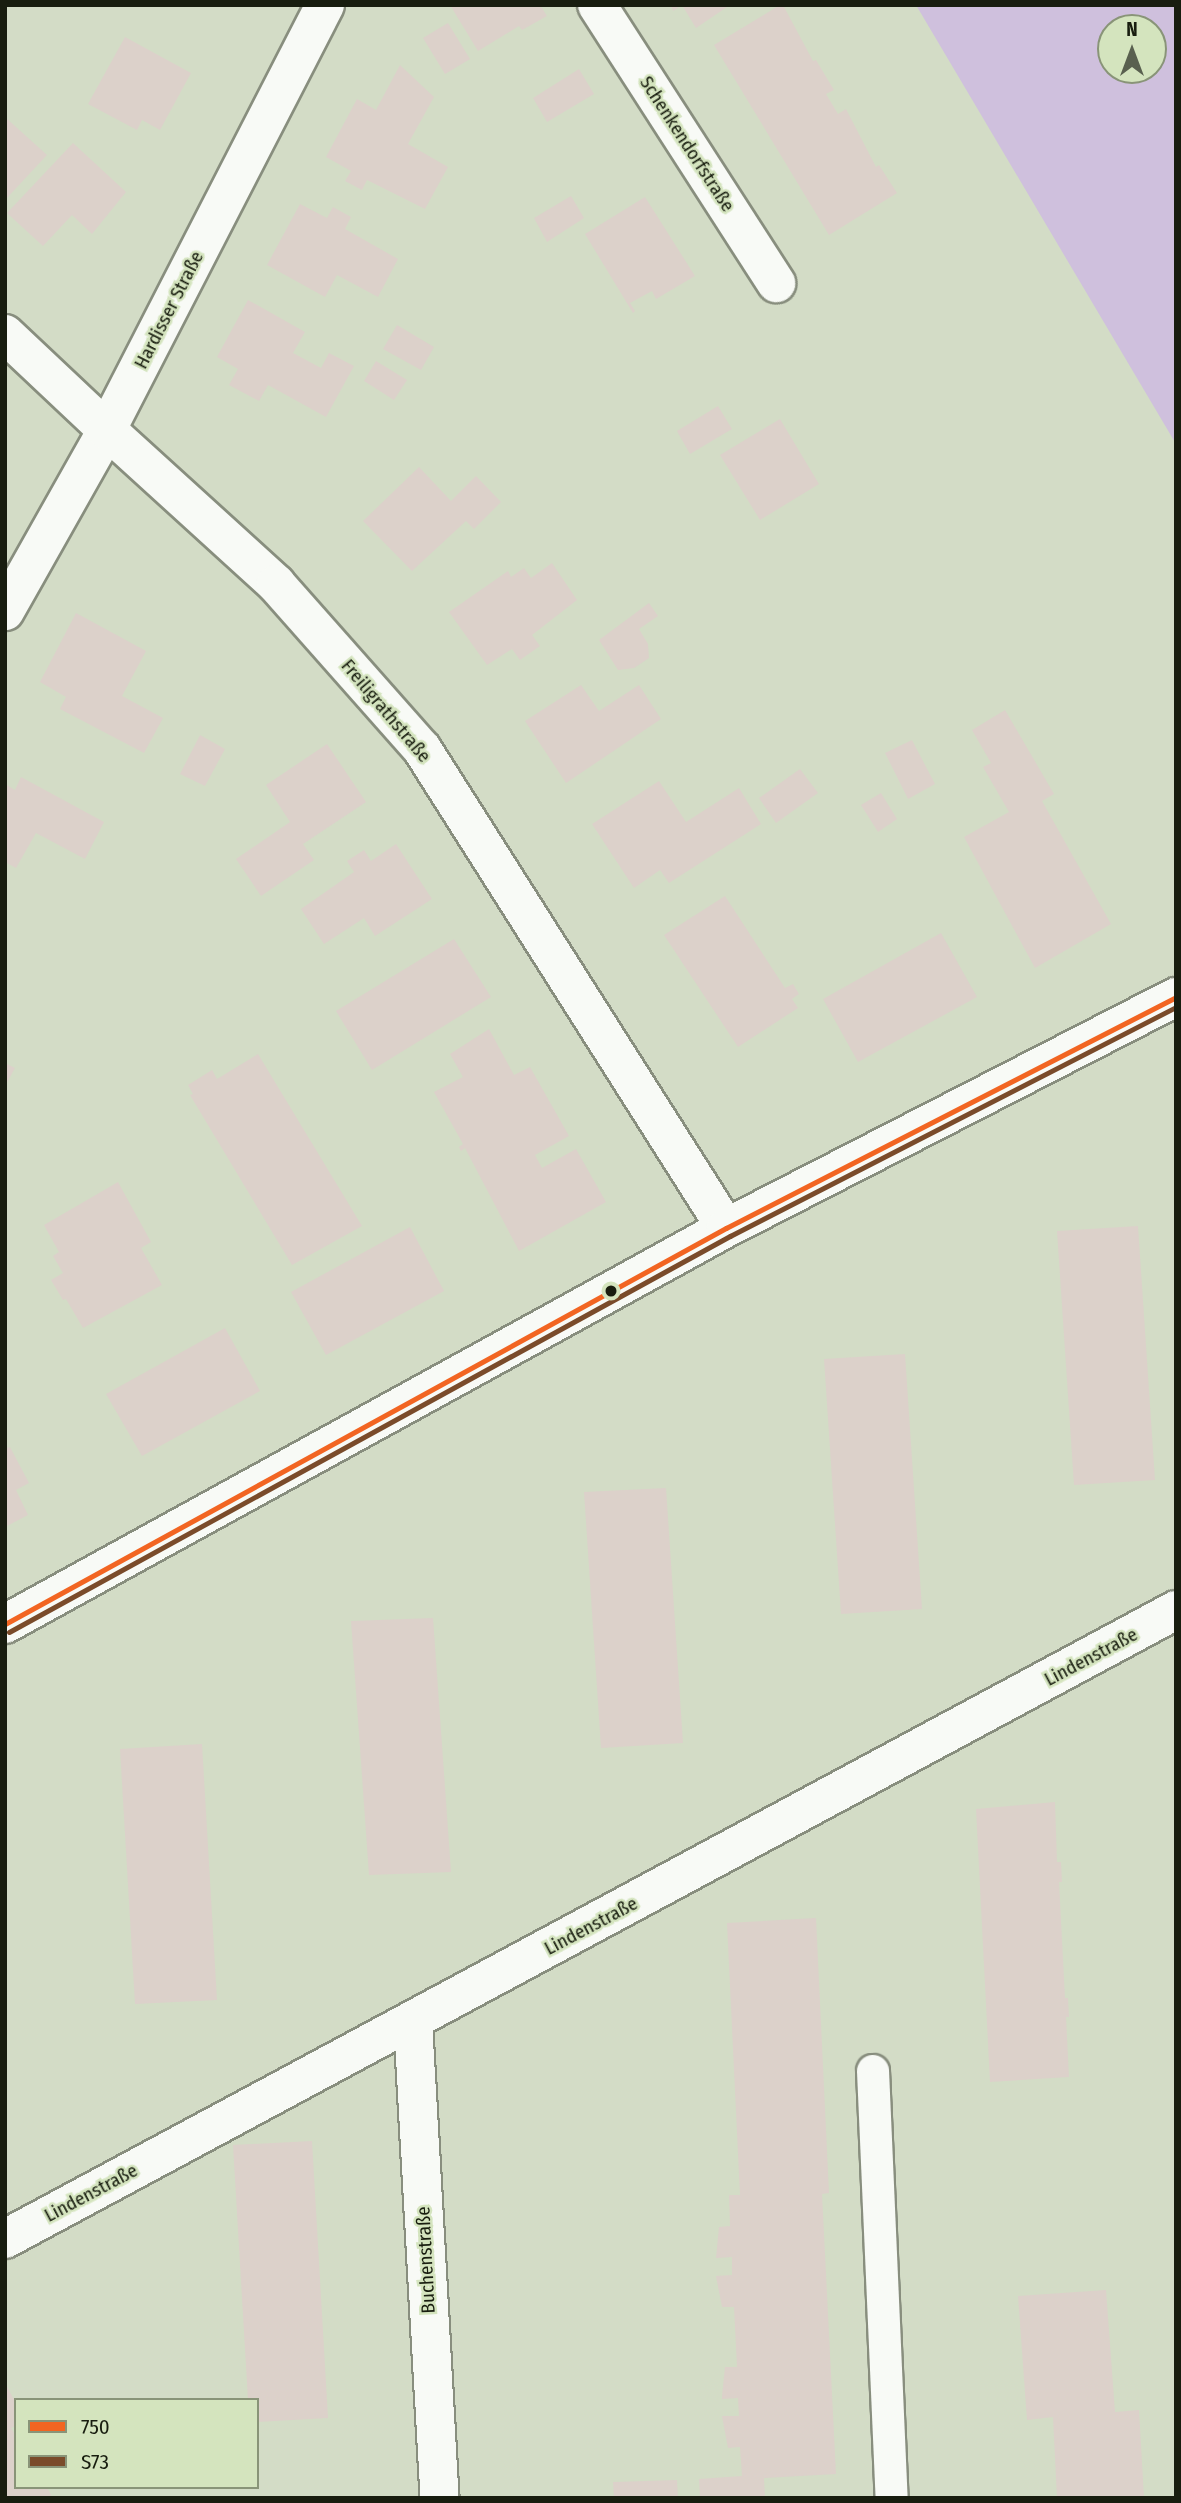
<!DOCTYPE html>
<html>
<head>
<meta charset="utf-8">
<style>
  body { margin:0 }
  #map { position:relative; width:1181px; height:2503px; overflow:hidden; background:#d3dcc6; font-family:"Fira Sans Condensed",sans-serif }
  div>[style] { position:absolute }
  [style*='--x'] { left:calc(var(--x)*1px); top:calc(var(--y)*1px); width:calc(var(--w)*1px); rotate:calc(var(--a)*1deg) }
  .green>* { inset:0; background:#cfc0dd }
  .building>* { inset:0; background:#dcd1ca }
  .roads { filter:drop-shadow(2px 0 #888e7e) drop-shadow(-2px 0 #888e7e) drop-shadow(0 2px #888e7e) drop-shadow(0 -2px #888e7e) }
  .service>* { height:32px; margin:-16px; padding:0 16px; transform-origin:16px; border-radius:16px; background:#f8faf6 }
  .minor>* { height:38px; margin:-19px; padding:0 19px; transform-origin:19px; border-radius:19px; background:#f8faf6 }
  .tertiary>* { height:38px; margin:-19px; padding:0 19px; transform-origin:19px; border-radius:19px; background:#f8faf6 }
  .primary>* { height:38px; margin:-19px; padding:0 19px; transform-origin:19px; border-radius:19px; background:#f8faf6 }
  .bus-1>* { height:5px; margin:-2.5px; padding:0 2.5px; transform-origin:2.5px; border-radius:2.5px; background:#f26522 }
  .bus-2>* { height:5px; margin:-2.5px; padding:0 2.5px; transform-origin:2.5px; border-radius:2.5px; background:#7a4b2a }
  .dots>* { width:19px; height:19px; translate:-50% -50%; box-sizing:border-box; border:4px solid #d4e4be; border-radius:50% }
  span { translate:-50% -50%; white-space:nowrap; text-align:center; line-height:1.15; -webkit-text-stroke:5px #d4e4be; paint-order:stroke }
  .street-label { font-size:19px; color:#181d0f }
  .frame { position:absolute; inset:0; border:7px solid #181d0f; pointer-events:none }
  .legend { position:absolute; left:14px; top:2398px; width:245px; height:91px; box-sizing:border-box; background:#d4e4be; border:2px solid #899478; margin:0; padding:9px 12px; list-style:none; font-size:21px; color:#181d0f }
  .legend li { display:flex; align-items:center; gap:14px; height:35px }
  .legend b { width:35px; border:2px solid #899478 }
  .north { position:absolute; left:1097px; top:14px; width:70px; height:70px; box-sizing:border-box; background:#d4e4be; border:2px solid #899478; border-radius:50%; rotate:0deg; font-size:19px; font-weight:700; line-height:28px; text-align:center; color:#181d0f }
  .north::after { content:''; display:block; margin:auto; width:24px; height:32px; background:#59604f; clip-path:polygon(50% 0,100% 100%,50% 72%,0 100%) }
</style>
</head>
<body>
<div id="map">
  <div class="green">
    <i style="clip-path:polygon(evenodd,916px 5px,1176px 5px,1176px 444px,916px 5px,1111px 28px,1153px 28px,1153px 70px,1111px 70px,1111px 28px)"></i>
  </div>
  <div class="building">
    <i style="clip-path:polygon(450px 5px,540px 5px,547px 16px,522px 30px,519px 26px,478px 51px)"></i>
    <i style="clip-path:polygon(671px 5px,730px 5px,696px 28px,682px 5px,673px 11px)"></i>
    <i style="clip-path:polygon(780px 5px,783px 5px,813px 61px,816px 60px,834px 90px,826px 94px,838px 114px,846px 109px,876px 167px,879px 165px,897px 193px,829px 235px,714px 45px)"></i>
    <i style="clip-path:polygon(448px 23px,470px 59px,445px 74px,423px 38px)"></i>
    <i style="clip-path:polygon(125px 37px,191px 73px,160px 130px,142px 120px,137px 130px,88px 104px)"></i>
    <i style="clip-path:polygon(400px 65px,434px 97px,408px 144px,448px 167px,425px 209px,367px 180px,362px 190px,345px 181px,351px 171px,326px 157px,357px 99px,376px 110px)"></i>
    <i style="clip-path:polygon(579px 69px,594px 94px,547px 122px,533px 98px)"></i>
    <i style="clip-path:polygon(5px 117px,47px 155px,5px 200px)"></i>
    <i style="clip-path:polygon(73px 143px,126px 192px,92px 234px,72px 215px,43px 246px,7px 213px)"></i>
    <i style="clip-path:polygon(571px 196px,584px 218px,547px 242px,534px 218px)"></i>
    <i style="clip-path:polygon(645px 197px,695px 276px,656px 299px,652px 291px,630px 303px,635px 311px,633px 313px,585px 234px)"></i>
    <i style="clip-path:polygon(300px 204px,327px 218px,333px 207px,351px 217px,345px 229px,398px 259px,378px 297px,337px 275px,325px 297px,267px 265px)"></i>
    <i style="clip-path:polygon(248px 300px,305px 332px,293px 353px,321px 368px,329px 353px,354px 366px,326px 417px,268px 385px,259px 401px,229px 385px,238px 369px,217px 357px)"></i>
    <i style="clip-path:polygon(397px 325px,434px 347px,421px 370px,383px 349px)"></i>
    <i style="clip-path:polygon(376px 361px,407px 380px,394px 400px,364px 381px)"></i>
    <i style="clip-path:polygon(718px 406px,732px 429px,690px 454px,677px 431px)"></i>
    <i style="clip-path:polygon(780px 419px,819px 484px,760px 520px,720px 455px)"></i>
    <i style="clip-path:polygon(419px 467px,451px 501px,476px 476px,501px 502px,474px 529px,466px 521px,412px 571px,363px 521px)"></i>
    <i style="clip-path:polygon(552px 563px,577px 600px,532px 635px,540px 646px,520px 660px,512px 649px,487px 665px,449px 612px,508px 571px,511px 577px,524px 568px,531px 578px)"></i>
    <i style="clip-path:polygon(649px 603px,658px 616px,639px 629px,648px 644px,649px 658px,634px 668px,618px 670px,599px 640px)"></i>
    <i style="clip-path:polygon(76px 613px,146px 651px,122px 696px,163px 718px,144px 753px,60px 709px,66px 697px,40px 682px)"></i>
    <i style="clip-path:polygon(581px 685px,599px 711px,639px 685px,661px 719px,566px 783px,525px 721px)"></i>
    <i style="clip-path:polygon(1005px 710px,1054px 794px,1042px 801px,1111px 924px,1035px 968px,964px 837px,1009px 812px,983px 767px,991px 763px,972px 730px)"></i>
    <i style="clip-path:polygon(200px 735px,225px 749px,205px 786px,180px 774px)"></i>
    <i style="clip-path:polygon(912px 740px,935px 784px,908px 799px,885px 753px)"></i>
    <i style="clip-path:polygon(327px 744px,366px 802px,303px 844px,314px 860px,261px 896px,236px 859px,290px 822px,266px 785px)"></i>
    <i style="clip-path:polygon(800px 769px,818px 793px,776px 823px,759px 798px)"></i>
    <i style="clip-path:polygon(21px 777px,104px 822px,85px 859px,36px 833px,16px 868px,5px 862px,5px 784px,15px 790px)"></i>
    <i style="clip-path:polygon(659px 781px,686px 822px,739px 788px,761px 824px,669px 883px,660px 870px,634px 888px,592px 824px)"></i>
    <i style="clip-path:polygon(881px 793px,897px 819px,878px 832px,861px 805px)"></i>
    <i style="clip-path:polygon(396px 844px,432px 899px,375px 936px,364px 918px,324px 944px,301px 909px,354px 872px,347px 861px,364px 850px,371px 861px)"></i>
    <i style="clip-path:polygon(725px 896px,785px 988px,793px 984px,799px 994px,792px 999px,798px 1008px,738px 1047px,664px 935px)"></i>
    <i style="clip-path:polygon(941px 933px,977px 997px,858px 1062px,823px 999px)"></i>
    <i style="clip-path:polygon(454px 939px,491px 997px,372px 1070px,336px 1011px)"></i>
    <i style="clip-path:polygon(489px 1029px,514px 1075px,530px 1067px,569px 1136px,535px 1155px,542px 1168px,576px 1149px,606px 1202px,519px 1251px,465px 1148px,461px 1151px,459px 1147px,463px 1144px,434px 1092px,463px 1077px,450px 1054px)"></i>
    <i style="clip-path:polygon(258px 1054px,362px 1226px,292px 1265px,190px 1095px,193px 1094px,188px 1085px,212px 1070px,217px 1079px)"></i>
    <i style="clip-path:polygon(5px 1063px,15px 1068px,5px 1086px)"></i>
    <i style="clip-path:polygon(118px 1182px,151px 1242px,141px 1248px,162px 1285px,83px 1328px,66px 1299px,63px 1300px,51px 1280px,63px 1273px,53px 1256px,59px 1252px,44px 1225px)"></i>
    <i style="clip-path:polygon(1138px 1226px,1155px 1480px,1074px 1485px,1057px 1231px)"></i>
    <i style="clip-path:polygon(410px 1227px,444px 1291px,326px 1355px,291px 1292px)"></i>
    <i style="clip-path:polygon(225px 1328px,260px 1391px,142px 1456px,106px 1394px)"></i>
    <i style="clip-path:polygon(905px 1354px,922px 1609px,841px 1614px,824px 1359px)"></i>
    <i style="clip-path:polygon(5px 1444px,8px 1448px,10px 1447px,29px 1483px,16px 1490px,28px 1515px,5px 1527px)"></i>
    <i style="clip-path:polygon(666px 1488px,683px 1743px,601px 1748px,584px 1492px)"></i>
    <i style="clip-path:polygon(433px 1618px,451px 1872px,369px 1875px,351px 1621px)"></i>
    <i style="clip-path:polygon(202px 1744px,217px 2000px,135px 2004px,120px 1749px)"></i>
    <i style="clip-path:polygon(1055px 1802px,1057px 1862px,1061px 1862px,1062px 1882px,1059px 1882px,1065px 1998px,1068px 1998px,1069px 2017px,1066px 2017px,1069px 2077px,990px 2082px,976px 1809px)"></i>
    <i style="clip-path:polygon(816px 1918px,829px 2193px,822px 2194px,836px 2474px,764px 2478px,765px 2498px,700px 2498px,699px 2479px,742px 2476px,740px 2447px,728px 2448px,722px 2416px,739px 2416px,738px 2398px,722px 2399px,722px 2396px,725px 2367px,737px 2367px,734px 2307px,722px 2307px,716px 2276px,732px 2275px,732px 2257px,716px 2258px,719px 2227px,730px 2226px,729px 2195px,740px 2195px,727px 1923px)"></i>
    <i style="clip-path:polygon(312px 2141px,328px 2418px,257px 2422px,257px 2400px,248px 2400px,233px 2145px)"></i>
    <i style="clip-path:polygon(1106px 2290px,1115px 2412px,1139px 2410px,1144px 2498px,1057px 2498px,1053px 2417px,1027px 2420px,1018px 2296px)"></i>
    <i style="clip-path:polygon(5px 2383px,16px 2403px,16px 2426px,11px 2428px,16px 2436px,16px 2487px,47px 2487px,51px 2495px,49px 2498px,5px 2498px)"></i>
    <i style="clip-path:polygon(677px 2480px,678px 2498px,614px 2498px,613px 2482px)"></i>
  </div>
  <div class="roads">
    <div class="service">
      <i style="--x:873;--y:2071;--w:427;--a:87.5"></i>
    </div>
    <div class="minor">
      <i style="--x:597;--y:5;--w:331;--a:57.2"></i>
      <i style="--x:5;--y:334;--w:140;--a:43.3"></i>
      <i style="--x:107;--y:430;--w:208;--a:119.4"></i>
      <i style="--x:413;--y:2022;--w:477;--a:86.8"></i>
      <i style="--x:5;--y:2239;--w:1329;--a:-28.24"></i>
    </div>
    <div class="tertiary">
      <i style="--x:325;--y:5;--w:478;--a:117.2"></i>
      <i style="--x:107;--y:430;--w:229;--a:42.3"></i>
      <i style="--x:276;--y:584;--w:220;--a:48.5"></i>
      <i style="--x:422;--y:749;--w:567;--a:57.6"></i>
    </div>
    <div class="primary">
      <i style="--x:5;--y:1624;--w:823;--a:-28.78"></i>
      <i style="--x:726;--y:1228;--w:506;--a:-27.17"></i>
    </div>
  </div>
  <div class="bus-1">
    <i style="--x:5;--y:1624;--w:823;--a:-28.78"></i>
    <i style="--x:726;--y:1228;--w:506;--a:-27.17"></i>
  </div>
  <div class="bus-2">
    <i style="--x:9;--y:1632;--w:823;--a:-28.78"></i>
    <i style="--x:730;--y:1236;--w:501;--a:-27.18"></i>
  </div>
  <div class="dots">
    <i style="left:611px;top:1291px;background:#181d0f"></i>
  </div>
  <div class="street-label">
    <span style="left:687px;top:144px;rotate:57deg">Schenkendorfstraße</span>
    <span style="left:169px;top:310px;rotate:-63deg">Hardisser Straße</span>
    <span style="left:386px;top:711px;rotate:50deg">Freiligrathstraße</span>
    <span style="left:1091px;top:1657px;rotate:-28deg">Lindenstraße</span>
    <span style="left:591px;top:1926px;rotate:-28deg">Lindenstraße</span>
    <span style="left:91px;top:2193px;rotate:-28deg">Lindenstraße</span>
    <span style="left:426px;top:2260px;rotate:-93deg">Buchenstraße</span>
  </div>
  <div class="frame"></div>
  <ul class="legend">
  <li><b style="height:9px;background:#f26522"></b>750</li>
  <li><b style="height:9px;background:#7a4b2a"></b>S73</li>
  </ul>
  <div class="north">N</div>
</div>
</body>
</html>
